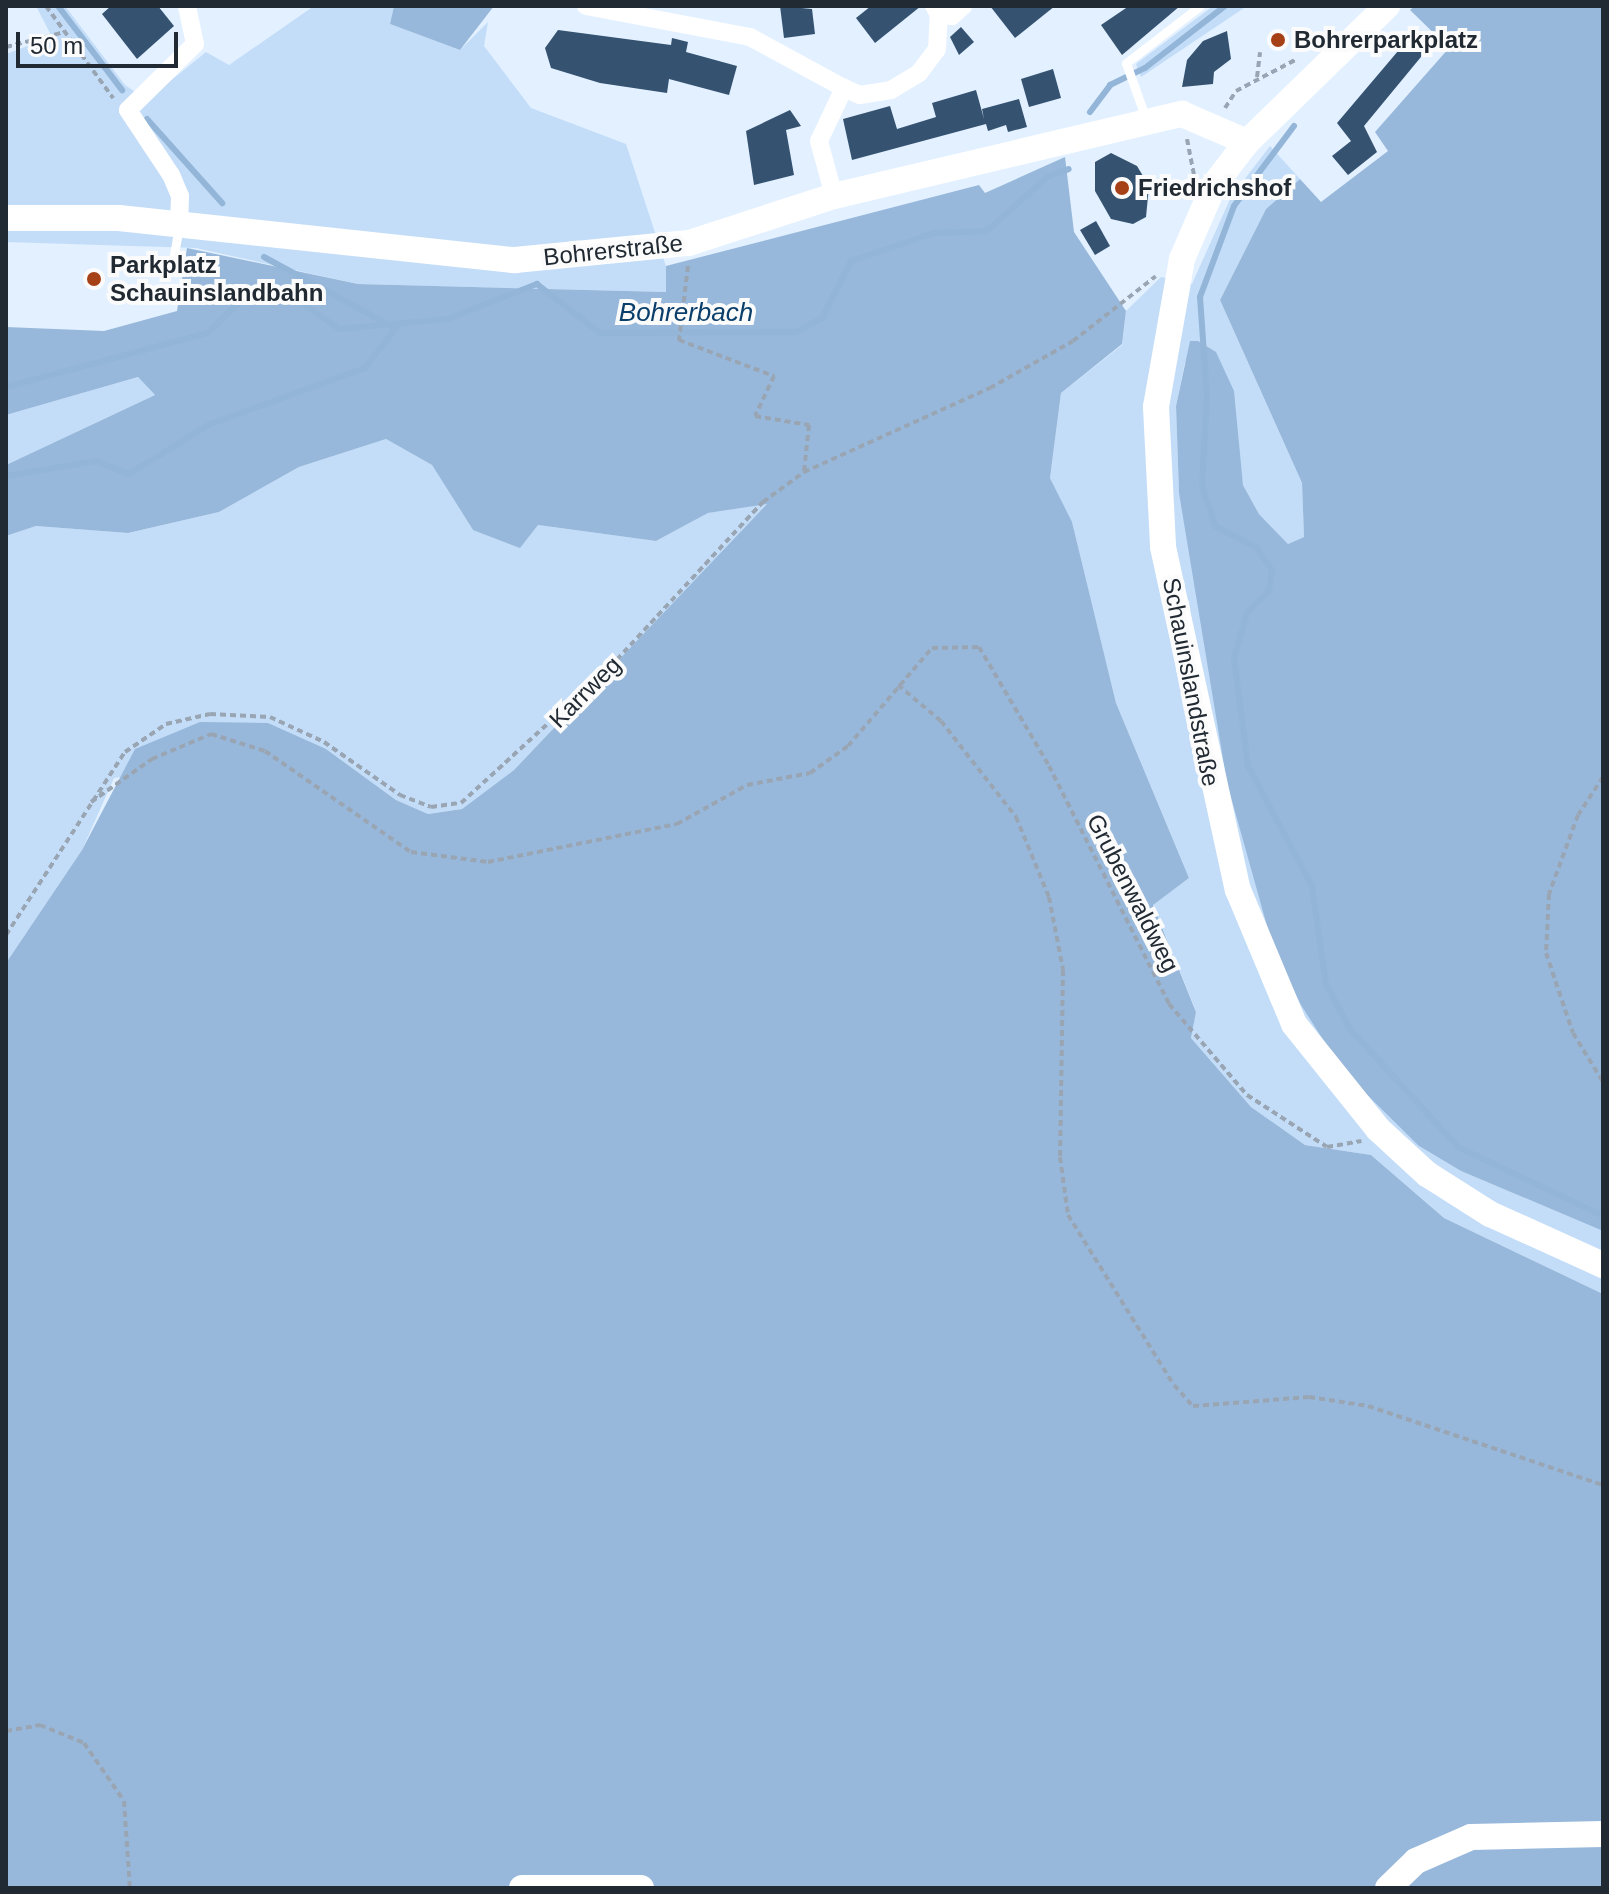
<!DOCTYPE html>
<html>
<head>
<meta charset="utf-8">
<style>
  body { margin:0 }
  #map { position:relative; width:1609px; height:1894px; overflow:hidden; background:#e2f0ff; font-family:Arial,sans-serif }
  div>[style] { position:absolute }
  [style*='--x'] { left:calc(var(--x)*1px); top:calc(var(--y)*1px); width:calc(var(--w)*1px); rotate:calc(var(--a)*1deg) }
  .green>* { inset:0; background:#c3ddf9 }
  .forest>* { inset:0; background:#97b8db }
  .stream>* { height:6px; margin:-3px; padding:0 3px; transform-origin:3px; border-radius:3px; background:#93b5d8 }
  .building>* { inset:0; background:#355371 }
  .path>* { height:4px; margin-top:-2px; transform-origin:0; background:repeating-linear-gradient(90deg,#99a5b2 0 6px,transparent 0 10px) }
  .lane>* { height:9px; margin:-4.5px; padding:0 4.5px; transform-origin:4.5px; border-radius:4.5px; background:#fff }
  .street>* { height:18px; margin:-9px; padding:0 9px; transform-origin:9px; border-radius:9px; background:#fff }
  .secondary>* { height:26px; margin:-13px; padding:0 13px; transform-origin:13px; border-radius:13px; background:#fff }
  .dots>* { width:22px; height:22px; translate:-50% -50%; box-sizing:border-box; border:4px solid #fbfbfb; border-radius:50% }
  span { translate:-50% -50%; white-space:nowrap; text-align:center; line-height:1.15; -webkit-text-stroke:8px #fbfbfb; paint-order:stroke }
  .poi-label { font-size:24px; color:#212a33; font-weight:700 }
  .left { translate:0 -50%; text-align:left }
  .street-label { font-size:24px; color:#212a33 }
  .water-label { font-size:26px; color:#0b3f6b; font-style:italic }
  .frame { position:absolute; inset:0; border:8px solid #212a33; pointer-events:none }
  .scale { position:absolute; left:16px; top:32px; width:162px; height:36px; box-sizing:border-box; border:4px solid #212a33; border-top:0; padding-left:10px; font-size:24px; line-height:28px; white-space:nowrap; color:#212a33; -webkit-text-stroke:6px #fbfbfb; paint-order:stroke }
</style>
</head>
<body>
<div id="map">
  <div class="green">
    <i style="clip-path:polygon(36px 6px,65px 6px,125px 85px,147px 100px,206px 52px,229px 65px,314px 6px,394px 6px,390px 24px,460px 50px,488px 22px,484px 46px,531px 108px,626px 144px,666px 266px,667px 292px,358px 284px,196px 248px,6px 242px,6px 54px,52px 37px)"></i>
    <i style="clip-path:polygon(1213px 6px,1247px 6px,1141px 77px,1136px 64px)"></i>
    <i style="clip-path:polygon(1270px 146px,1300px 179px,1266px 209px,1220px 300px,1302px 483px,1304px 537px,1288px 544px,1259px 514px,1243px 485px,1237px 439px,1185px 362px,1176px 406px,1179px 493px,1419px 1146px,1461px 1171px,1603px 1231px,1603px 1294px,1444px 1218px,1371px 1155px,1305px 1145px,1251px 1107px,1191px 1038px,1196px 1011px,1153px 904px,1189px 878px,1116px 703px,1072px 523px,1050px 478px,1061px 393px,1122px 345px,1126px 311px,1161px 277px,1192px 284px,1231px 197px)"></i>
    <i style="clip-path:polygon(138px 377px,155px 395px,6px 465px,6px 415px)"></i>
    <i style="clip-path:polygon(386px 439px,432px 465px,473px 530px,538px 525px,656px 541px,708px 513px,768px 503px,514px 770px,462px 809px,428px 814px,396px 800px,326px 749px,114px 778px,82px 850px,6px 963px,6px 536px,36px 526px,128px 533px,219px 512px,299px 467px)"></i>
  </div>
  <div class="forest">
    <i style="clip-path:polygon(394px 6px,494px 6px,460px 50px,390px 24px)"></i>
    <i style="clip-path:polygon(1415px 6px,1603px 6px,1603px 1231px,1461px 1171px,1419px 1146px,1343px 1071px,1301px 1005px,1274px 951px,1227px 783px,1179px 493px,1176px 406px,1190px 341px,1198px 341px,1216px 352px,1234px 391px,1243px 485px,1259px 514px,1288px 544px,1304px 537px,1302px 483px,1220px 300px,1266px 209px,1300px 179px,1321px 202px,1388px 151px,1375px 132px,1449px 48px,1410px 10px)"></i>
    <i style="clip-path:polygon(1065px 157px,1074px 232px,1126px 311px,1122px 344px,1061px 393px,1050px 478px,1072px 522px,1116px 703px,1189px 878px,1153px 905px,1196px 1012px,1191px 1038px,1251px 1107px,1305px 1145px,1371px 1155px,1444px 1218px,1603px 1294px,1603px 1888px,6px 1888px,6px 963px,82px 850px,135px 749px,200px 722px,268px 723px,326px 749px,396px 800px,428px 814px,462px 809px,514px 770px,767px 504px,708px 513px,656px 541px,538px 525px,520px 548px,473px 530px,432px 465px,386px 439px,299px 467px,219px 512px,128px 533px,36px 526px,6px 536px,6px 465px,155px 395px,138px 377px,6px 415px,6px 327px,104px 331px,177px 311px,187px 248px,358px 284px,666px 292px,666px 266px,979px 185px,985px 193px)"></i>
  </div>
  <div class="stream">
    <i style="--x:58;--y:6;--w:106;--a:52.7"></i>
    <i style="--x:1090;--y:112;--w:34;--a:-53"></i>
    <i style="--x:1110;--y:85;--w:39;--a:-26"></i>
    <i style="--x:1145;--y:68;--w:101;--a:-37.8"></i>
    <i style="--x:147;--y:119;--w:113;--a:48.2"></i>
    <i style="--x:1294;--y:126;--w:100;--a:126.9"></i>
    <i style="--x:1234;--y:206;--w:97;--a:110.5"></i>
    <i style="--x:1200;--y:297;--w:99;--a:86"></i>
    <i style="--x:1207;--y:396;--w:89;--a:93.2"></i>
    <i style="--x:1202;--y:485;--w:43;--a:72.4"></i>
    <i style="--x:1215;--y:526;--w:47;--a:27.6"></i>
    <i style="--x:1257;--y:548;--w:27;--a:56"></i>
    <i style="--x:1272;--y:570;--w:21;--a:98"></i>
    <i style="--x:1269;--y:591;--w:31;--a:135"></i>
    <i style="--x:1247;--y:613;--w:47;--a:106.1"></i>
    <i style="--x:1234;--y:658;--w:109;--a:82.6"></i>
    <i style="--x:1248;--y:766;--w:136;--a:61.9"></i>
    <i style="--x:1312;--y:886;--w:99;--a:81.9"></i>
    <i style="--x:1326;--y:984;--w:51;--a:61.9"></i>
    <i style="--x:1350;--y:1029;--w:160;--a:47.5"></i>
    <i style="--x:1458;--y:1147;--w:161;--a:25.4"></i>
    <i style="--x:264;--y:257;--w:145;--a:28.5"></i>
    <i style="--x:6;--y:387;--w:209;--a:-15"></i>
    <i style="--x:208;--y:333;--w:42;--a:-45"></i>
    <i style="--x:238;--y:303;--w:27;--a:-17"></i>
    <i style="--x:264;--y:295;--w:34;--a:8"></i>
    <i style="--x:298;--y:300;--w:50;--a:35.3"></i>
    <i style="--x:339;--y:329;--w:109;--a:-5.2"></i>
    <i style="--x:448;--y:319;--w:96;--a:-21.5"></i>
    <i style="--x:537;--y:284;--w:80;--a:37.9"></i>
    <i style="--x:600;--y:333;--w:196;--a:-0.3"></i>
    <i style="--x:796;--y:332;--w:30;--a:-28"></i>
    <i style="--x:822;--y:318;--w:64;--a:-63"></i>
    <i style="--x:851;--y:261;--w:88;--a:-18.6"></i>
    <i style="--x:934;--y:233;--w:53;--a:-2.2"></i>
    <i style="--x:987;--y:231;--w:81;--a:-42"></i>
    <i style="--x:1047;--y:177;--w:23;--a:-20"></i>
    <i style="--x:6;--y:476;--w:91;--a:-9.5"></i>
    <i style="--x:96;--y:461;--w:35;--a:22"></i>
    <i style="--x:129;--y:474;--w:95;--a:-31.7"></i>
    <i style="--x:210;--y:424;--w:165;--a:-19.9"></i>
    <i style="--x:365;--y:368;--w:52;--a:-52"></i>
  </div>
  <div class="building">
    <i style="clip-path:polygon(111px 6px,158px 6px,174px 26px,137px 59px,102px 14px)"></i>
    <i style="clip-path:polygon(780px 6px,812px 9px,815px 34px,784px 38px)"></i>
    <i style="clip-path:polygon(871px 6px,921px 6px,875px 43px,856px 18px)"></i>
    <i style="clip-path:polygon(990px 6px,1055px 6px,1015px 38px)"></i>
    <i style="clip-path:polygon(1129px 6px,1180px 6px,1122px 55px,1101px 25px)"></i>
    <i style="clip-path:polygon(961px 27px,974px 42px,959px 55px,950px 37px)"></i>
    <i style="clip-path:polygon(558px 30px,671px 45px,672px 38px,688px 42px,686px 52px,737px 66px,729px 95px,669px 79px,667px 93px,600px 83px,551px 68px,545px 48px)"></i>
    <i style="clip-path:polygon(1227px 31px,1231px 59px,1214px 72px,1213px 84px,1182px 87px,1187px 60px,1203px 41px)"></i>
    <i style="clip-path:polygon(1415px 31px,1430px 46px,1364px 126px,1377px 152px,1348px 175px,1332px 156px,1351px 141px,1337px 123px)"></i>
    <i style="clip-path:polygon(1053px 69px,1061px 98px,1029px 107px,1021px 79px)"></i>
    <i style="clip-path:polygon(976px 90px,984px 119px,982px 109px,1019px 99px,1027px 127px,1008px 132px,1006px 125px,988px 131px,986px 124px,852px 160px,843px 119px,890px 106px,897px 129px,936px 117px,932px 103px)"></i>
    <i style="clip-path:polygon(790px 110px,801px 126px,786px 130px,794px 175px,754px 185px,746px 131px)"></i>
    <i style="clip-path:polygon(1111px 153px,1137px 166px,1149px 186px,1146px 217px,1133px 224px,1111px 219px,1095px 191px,1095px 162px)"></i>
    <i style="clip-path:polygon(1096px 221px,1110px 246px,1095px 255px,1080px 230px)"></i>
  </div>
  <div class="path">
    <i style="--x:46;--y:6;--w:114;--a:53.9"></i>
    <i style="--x:6;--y:47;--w:61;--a:-14.3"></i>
    <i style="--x:1257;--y:77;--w:25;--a:-83"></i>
    <i style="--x:1225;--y:108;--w:20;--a:-57"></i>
    <i style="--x:1236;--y:91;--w:67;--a:-27.7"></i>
    <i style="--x:1187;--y:139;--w:36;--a:79"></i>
    <i style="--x:688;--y:266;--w:75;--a:96.9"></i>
    <i style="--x:679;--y:340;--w:102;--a:20.8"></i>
    <i style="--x:774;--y:376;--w:44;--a:115.4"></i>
    <i style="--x:755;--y:416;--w:55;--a:9.5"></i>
    <i style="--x:809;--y:425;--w:47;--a:96.1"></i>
    <i style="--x:898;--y:685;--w:56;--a:39.9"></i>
    <i style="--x:941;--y:721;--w:122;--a:52"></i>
    <i style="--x:1016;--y:817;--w:87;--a:67.6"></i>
    <i style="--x:1049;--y:897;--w:74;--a:79.1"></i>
    <i style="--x:1063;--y:970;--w:187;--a:90.9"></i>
    <i style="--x:1060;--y:1157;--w:59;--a:82.1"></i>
    <i style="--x:1068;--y:1215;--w:200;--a:58.1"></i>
    <i style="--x:1174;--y:1385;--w:28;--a:48"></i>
    <i style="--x:1193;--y:1406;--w:116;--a:-4.4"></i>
    <i style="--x:1309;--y:1397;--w:60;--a:8.7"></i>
    <i style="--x:1368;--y:1406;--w:248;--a:18.6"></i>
    <i style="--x:1603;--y:777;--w:45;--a:123.3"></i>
    <i style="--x:1578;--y:815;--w:84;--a:110.2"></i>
    <i style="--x:1549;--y:894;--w:59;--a:92.9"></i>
    <i style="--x:1546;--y:953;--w:84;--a:71.4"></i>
    <i style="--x:1573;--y:1033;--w:57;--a:58.5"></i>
    <i style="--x:91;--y:802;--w:75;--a:-35.2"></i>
    <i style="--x:152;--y:759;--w:64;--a:-23"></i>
    <i style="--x:211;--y:734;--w:57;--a:17.5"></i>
    <i style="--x:265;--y:751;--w:178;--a:34.7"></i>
    <i style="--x:411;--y:852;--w:78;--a:7.4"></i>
    <i style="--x:488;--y:862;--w:193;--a:-11.4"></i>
    <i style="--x:677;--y:824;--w:80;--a:-29.1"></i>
    <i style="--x:747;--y:785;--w:64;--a:-10.8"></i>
    <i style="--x:810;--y:773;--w:47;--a:-35.4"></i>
    <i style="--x:848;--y:746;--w:129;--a:-49.4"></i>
    <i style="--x:932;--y:648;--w:47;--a:-1.2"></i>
    <i style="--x:979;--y:647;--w:138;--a:59.5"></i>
    <i style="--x:1049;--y:766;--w:267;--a:63.2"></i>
    <i style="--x:1169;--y:1004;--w:120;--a:49.4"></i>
    <i style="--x:1247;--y:1095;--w:95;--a:33"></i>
    <i style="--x:1327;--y:1147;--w:35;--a:-10"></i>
    <i style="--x:6;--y:935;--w:218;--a:-57"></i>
    <i style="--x:125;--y:752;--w:50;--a:-34.3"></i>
    <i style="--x:166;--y:724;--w:45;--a:-12.8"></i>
    <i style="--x:210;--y:714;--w:60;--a:2.9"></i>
    <i style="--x:270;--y:717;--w:60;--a:24.8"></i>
    <i style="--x:324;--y:742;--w:93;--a:34.9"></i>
    <i style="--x:400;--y:795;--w:33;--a:21"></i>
    <i style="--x:431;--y:807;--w:30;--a:-8"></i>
    <i style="--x:461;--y:803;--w:202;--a:-42.4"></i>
    <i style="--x:610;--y:667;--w:225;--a:-47.2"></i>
    <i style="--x:763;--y:502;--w:51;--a:-36.2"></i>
    <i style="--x:804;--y:472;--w:204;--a:-24.3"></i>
    <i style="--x:990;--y:388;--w:95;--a:-29.5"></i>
    <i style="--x:1073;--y:341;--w:105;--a:-38.1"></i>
    <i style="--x:6;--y:1680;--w:1;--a:90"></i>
    <i style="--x:6;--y:1731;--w:35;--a:-10"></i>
    <i style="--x:40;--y:1725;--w:48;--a:22.2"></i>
    <i style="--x:84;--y:1743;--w:70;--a:55.4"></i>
    <i style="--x:124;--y:1801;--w:87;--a:86.1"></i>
  </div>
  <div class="lane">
    <i style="--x:1146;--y:119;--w:59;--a:-109.7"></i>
    <i style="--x:1126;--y:63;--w:93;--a:-37.6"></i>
    <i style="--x:172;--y:266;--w:39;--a:-80"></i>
  </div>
  <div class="street">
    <i style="--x:586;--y:6;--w:167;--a:10.7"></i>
    <i style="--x:750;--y:37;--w:107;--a:28.5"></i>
    <i style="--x:934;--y:6;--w:10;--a:61"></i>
    <i style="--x:939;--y:15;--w:13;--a:4"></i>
    <i style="--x:952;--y:16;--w:15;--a:-42"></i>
    <i style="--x:834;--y:196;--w:57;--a:-105.3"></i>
    <i style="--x:819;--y:141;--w:59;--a:-64.7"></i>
    <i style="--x:844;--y:88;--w:17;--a:24"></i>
    <i style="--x:860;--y:95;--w:31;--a:-9"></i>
    <i style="--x:891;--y:90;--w:33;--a:-31"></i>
    <i style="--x:919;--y:73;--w:30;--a:-53"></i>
    <i style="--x:937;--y:49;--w:34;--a:-87"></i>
    <i style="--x:179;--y:225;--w:29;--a:-88"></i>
    <i style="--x:180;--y:196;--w:23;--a:-113"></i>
    <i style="--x:171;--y:175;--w:78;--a:-123.5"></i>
    <i style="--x:128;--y:110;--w:94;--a:-44.6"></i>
    <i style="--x:195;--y:44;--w:39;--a:-102"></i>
  </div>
  <div class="secondary">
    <i style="--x:1387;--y:6;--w:195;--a:135.8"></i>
    <i style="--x:1247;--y:142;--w:54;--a:127.5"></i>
    <i style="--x:1214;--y:185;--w:81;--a:113.4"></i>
    <i style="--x:1182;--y:259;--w:150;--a:100"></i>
    <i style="--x:1156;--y:407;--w:140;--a:87.1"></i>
    <i style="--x:1163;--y:547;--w:351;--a:77.7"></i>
    <i style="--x:1238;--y:890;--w:145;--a:67.3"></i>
    <i style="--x:1294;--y:1024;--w:134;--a:51.3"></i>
    <i style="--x:1378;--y:1129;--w:67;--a:42.6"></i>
    <i style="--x:1427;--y:1174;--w:75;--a:32.4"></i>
    <i style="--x:1490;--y:1214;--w:124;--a:24.3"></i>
    <i style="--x:6;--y:218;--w:113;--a:0"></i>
    <i style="--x:119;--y:218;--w:398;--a:6.1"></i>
    <i style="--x:515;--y:260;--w:175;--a:-5.6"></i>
    <i style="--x:689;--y:243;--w:152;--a:-18"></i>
    <i style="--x:834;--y:196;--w:358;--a:-13.3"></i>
    <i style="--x:1182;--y:114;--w:71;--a:23.3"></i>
    <i style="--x:522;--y:1888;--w:119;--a:0"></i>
    <i style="--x:1388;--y:1888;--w:39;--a:-44"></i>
    <i style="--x:1416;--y:1861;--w:60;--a:-23.6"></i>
    <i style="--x:1471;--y:1837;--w:132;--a:-1.3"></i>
  </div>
  <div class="dots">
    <i style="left:1278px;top:40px;background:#a64017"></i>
    <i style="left:1122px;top:188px;background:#a64017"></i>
    <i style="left:94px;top:279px;background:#a64017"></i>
  </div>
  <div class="poi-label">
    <span class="left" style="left:1294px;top:40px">Bohrerparkplatz</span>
    <span class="left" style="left:1138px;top:188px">Friedrichshof</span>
    <span class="left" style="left:110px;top:279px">Parkplatz<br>Schauinslandbahn</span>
  </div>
  <div class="street-label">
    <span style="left:613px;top:250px;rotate:-6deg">Bohrerstraße</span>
    <span style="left:1191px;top:682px;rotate:79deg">Schauinslandstraße</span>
    <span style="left:585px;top:692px;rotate:-45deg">Karrweg</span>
    <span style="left:1133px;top:893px;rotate:63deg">Grubenwaldweg</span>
  </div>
  <div class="water-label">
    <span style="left:686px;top:313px">Bohrerbach</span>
  </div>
  <div class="frame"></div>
  <div class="scale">50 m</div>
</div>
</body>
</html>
